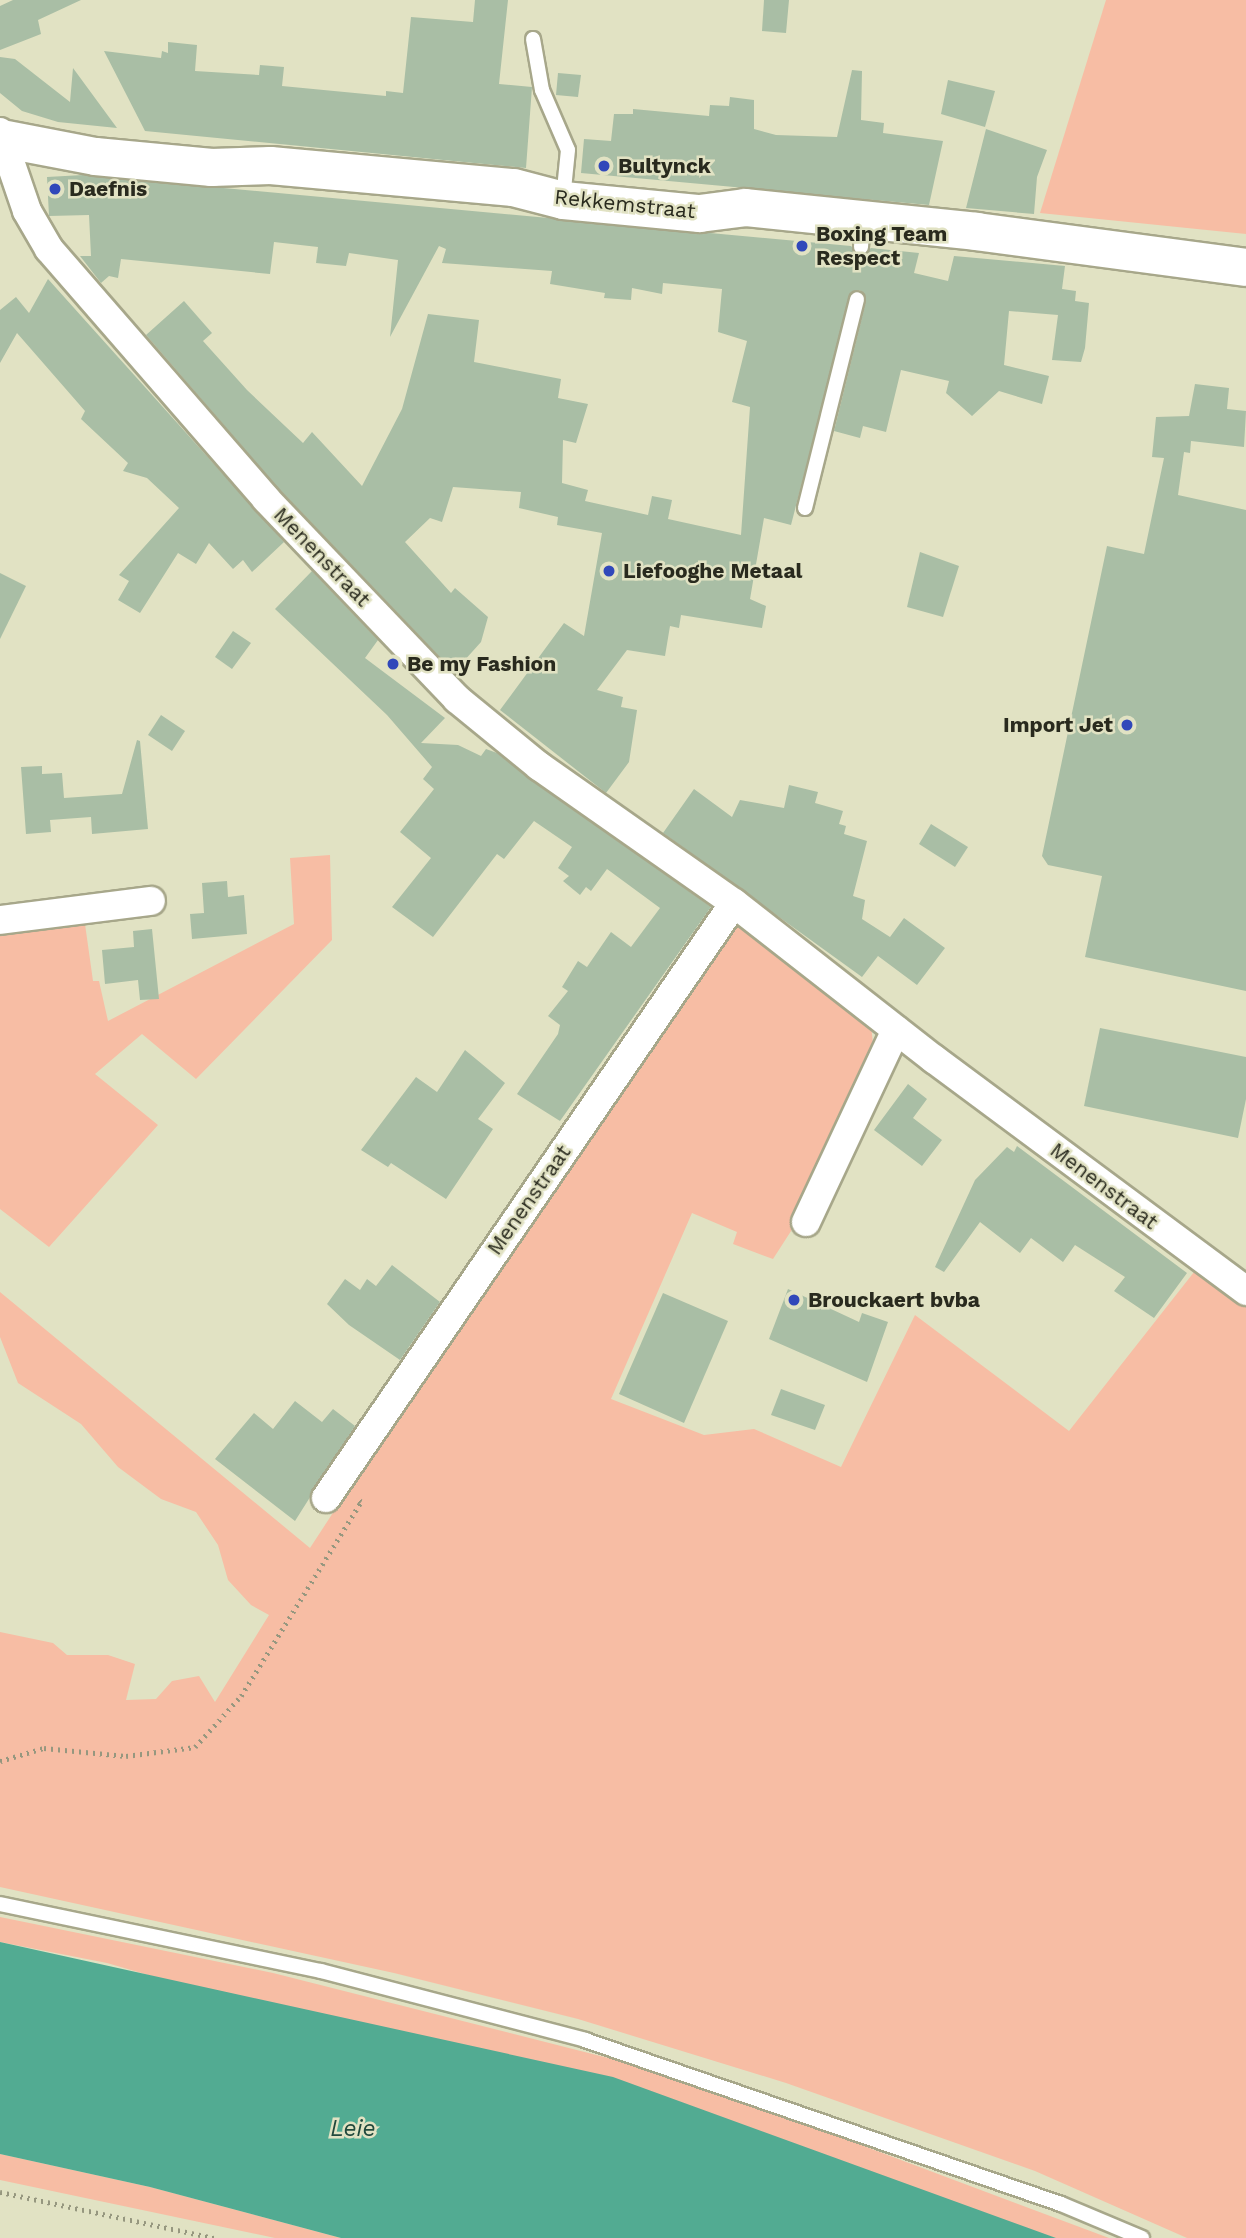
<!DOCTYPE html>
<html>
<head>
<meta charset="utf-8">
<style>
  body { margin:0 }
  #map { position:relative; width:1246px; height:2238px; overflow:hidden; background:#e1e2c3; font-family:"Work Sans",sans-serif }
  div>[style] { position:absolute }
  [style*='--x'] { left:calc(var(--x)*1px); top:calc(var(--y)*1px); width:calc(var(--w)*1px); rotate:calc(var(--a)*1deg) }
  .green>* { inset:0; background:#f7bda4 }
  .water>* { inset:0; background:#52ab92 }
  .building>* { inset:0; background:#a9bea5 }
  .path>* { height:4.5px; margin-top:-2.25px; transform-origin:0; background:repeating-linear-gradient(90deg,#96977f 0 2px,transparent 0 7px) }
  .roads { filter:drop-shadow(2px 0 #a7a78a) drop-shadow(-2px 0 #a7a78a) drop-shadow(0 2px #a7a78a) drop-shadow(0 -2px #a7a78a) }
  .service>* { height:14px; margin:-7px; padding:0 7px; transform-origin:7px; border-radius:7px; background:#fff }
  .minor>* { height:28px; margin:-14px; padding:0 14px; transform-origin:14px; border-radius:14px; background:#fff }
  .tertiary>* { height:37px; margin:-18.5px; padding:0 18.5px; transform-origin:18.5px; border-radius:18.5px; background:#fff }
  .dots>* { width:19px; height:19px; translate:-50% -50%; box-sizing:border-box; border:4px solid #e1e2c3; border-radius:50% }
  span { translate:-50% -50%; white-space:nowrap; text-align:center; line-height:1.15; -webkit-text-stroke:5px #e1e2c3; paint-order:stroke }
  .poi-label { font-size:21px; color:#292a1e; font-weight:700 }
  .left { translate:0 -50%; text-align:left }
  .right { translate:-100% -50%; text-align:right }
  .street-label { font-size:21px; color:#292a1e }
  .water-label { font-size:23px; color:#21493d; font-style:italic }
</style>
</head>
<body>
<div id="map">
  <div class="green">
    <i style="clip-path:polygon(1106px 0,1246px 0,1246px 234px,1040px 213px)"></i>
    <i style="clip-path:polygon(330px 855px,332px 940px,196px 1079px,142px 1034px,95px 1074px,158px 1125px,49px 1247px,0 1209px,0 934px,85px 924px,93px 981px,99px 981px,108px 1021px,294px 924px,290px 858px)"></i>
    <i style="clip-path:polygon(741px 925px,871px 1025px,874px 1053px,793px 1228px,773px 1259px,733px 1244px,737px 1232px,692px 1213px,611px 1399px,704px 1435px,754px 1429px,841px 1467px,915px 1315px,1069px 1431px,1198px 1267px,1246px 1304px,1246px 2238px,1187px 2238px,1035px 2171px,786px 2083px,578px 2019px,394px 1973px,0 1887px,0 1632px,53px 1643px,67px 1655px,108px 1655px,135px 1664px,126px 1700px,156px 1699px,172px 1681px,199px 1676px,215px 1702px,269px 1615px,251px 1605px,228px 1580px,218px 1545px,196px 1512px,161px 1499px,118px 1467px,81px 1424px,18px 1383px,0 1337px,0 1292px,310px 1548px,511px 1240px,731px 927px)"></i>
    <i style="clip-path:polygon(0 1917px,273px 1973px,616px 2060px,789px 2118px,1109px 2238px,1056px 2238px,107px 1963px,0 1942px)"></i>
    <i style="clip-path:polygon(0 2154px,150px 2187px,341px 2238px,275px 2238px,0 2180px)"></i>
  </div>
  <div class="water">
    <i style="clip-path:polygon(0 1942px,613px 2077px,1056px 2238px,341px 2238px,150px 2187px,0 2154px)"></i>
  </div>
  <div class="building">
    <i style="clip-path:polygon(13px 0,81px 0,38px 20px,41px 34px,0 50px,0 6px)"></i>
    <i style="clip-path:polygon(475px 0,508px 0,499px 84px,532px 87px,526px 168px,145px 131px,104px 51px,161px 58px,162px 51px,168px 53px,168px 42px,197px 45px,195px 71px,259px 75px,260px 65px,284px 67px,282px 86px,386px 96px,386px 91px,403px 93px,411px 17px,473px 22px)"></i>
    <i style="clip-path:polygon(764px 0,789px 0,786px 33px,762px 31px)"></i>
    <i style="clip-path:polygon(0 57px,15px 59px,70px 102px,73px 68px,117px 128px,58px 122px,22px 111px,0 93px)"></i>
    <i style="clip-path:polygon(852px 70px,862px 71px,861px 120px,884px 123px,883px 133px,943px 141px,929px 205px,581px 173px,584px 139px,611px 141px,614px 114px,633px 114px,633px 109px,709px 116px,710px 105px,729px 106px,730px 97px,754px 100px,754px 129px,776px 135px,837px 137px)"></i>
    <i style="clip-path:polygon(558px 73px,581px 75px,578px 97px,556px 95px)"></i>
    <i style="clip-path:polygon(948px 80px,995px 91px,985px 127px,941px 114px)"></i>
    <i style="clip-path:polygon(986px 129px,1047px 150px,1037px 177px,1034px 214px,966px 208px)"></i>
    <i style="clip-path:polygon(83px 175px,851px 246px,860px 256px,871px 248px,919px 253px,914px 273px,948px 281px,954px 256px,1065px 266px,1062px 289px,1076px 291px,1075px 301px,1089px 303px,1085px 348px,1081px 362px,1052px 360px,1058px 315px,1009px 311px,1004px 365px,1049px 376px,1042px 404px,999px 391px,972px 416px,946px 393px,949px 381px,901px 370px,886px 432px,863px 426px,860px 438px,834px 431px,866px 301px,860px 290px,851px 292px,791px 525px,764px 518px,750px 599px,766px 606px,762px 628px,681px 615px,679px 628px,670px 626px,665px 656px,627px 650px,597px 690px,623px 697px,621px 707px,637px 710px,629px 762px,606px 793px,500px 710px,564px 623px,584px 636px,602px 533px,557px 525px,558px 517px,519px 508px,521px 492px,453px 487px,442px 522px,430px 518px,405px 542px,451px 593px,455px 588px,488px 617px,481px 642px,454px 672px,278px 488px,146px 335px,184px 301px,212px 333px,203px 341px,247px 390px,303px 443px,312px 432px,362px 486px,402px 409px,428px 314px,479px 320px,474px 362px,561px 379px,558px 398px,588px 404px,576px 443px,563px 440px,562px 483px,588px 490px,585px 501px,648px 515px,652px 496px,672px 500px,668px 519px,741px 535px,750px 407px,732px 402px,747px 341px,718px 332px,722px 289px,663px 283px,662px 294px,632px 288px,631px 300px,604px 298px,605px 293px,550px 284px,552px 271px,442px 263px,446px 249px,439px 246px,390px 337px,398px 260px,349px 253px,346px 266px,316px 263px,318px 247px,274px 242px,270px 274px,121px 259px,118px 278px,109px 276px,101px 283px,80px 256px,91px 256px,89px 215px,49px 216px,47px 177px)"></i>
    <i style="clip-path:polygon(48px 279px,284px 542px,252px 572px,243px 560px,233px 569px,209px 543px,196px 564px,178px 553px,140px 613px,118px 600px,129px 581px,119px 575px,179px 508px,147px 478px,123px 471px,128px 463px,81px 419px,85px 411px,17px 333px,0 363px,0 310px,16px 297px,29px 313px)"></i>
    <i style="clip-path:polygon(1195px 384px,1229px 388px,1227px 409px,1246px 411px,1244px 447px,1191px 441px,1190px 453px,1184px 452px,1178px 495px,1246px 510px,1246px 991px,1085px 957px,1102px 876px,1048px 865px,1042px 856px,1107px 546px,1144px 554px,1164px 458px,1152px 457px,1156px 417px,1189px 416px)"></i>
    <i style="clip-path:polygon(920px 552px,959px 566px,943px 617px,907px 607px)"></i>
    <i style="clip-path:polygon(312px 571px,378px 640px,365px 658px,445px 718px,421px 743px,458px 745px,481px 756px,486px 749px,497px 753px,711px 907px,560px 1121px,517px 1094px,558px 1034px,560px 1025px,548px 1016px,568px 991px,562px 987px,578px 961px,587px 967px,611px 932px,631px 947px,660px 908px,607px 869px,591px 891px,586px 887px,580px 895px,563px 881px,569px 876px,558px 868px,572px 847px,534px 821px,504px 859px,497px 854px,433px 937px,392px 907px,431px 858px,400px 832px,434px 789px,423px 779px,432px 767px,387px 715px,275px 609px)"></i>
    <i style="clip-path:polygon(0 573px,26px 586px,0 639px)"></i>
    <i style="clip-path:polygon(233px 631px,251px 643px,232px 669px,215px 657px)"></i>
    <i style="clip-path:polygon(161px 715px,185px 731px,172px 751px,148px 735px)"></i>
    <i style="clip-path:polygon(137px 740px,140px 741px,148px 829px,92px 834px,91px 817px,50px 820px,51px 832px,26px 834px,21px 767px,42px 766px,42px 774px,62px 773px,64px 798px,122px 794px)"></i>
    <i style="clip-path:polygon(789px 785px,818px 792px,815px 803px,843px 811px,839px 824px,846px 826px,844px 834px,867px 841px,853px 896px,865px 900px,862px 919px,890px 937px,904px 918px,945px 948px,917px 985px,878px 956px,862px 977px,663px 833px,694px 789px,732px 817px,740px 800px,784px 808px)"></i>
    <i style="clip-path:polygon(931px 824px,968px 847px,955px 867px,919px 844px)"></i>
    <i style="clip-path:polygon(227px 881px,228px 897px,244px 895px,247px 934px,192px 939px,190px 914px,204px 913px,202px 883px)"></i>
    <i style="clip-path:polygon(152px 929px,159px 999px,140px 1000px,138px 980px,105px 984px,102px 950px,134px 947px,133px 931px)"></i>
    <i style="clip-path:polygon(1100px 1028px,1246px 1057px,1246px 1099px,1238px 1138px,1084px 1106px)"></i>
    <i style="clip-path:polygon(465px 1050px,505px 1083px,478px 1119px,493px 1129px,446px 1199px,391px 1163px,388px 1167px,361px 1150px,416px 1077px,437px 1092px)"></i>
    <i style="clip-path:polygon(908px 1084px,927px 1099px,913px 1118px,942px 1140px,922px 1166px,874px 1130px)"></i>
    <i style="clip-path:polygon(1017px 1146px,1187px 1273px,1154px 1318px,1114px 1291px,1125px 1277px,1075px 1245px,1063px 1262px,1031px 1238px,1020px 1253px,980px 1222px,944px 1272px,935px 1267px,975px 1180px,1007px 1147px,1014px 1152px)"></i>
    <i style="clip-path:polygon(392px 1265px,440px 1302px,400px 1360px,349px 1325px,327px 1304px,345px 1279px,360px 1290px,367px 1279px,376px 1286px)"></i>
    <i style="clip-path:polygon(788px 1289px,859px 1322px,862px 1313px,888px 1322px,867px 1382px,769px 1339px)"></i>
    <i style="clip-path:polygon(663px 1293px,728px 1321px,684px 1423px,619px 1394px)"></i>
    <i style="clip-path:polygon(781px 1389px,825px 1405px,815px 1430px,771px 1415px)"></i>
    <i style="clip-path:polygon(295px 1401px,322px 1422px,333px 1409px,355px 1426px,295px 1521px,215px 1459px,254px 1413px,273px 1429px)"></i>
  </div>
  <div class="path">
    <i style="--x:0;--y:1761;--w:46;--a:-16.5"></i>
    <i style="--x:44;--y:1748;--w:82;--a:5.6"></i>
    <i style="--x:126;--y:1756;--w:70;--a:-7.4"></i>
    <i style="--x:195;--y:1747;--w:69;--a:-48"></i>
    <i style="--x:241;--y:1696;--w:228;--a:-58.3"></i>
    <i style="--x:361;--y:1502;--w:5;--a:-143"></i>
    <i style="--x:0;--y:2192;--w:220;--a:12.1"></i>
  </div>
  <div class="roads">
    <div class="service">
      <i style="--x:533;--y:39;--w:52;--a:80"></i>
      <i style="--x:542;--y:90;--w:65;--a:66.6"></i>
      <i style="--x:568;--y:150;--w:49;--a:95.8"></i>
      <i style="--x:861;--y:247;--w:26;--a:-86"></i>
      <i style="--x:805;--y:508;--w:215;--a:-76"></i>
      <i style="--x:0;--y:1904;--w:328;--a:11.8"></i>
      <i style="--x:321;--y:1971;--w:273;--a:14.6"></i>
      <i style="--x:585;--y:2040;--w:503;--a:19.01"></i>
      <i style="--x:1061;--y:2204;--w:88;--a:22.8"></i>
    </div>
    <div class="minor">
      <i style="--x:0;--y:132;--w:83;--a:71.1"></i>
      <i style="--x:27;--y:211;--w:44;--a:59.9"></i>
      <i style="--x:49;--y:249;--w:331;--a:49"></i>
      <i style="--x:266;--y:499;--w:277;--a:46.3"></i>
      <i style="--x:457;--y:699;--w:106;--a:39.3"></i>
      <i style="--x:539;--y:766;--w:238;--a:35.1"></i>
      <i style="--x:734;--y:903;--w:254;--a:38"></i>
      <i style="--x:934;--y:1059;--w:389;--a:36.6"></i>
      <i style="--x:0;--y:920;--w:152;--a:-7.2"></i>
      <i style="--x:806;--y:1222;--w:212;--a:-64.9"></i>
      <i style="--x:326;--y:1498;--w:721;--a:-55.56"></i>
    </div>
    <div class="tertiary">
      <i style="--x:6;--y:139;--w:91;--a:10.8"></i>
      <i style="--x:95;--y:156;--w:117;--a:5.4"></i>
      <i style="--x:211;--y:167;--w:59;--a:-1.9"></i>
      <i style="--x:270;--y:165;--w:244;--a:5.2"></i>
      <i style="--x:513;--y:187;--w:52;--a:14.6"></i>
      <i style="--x:563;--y:200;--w:137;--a:5.5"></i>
      <i style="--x:699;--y:213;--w:46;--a:-7.4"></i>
      <i style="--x:745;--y:207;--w:232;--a:5.9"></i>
      <i style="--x:976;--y:231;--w:272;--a:7.6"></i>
    </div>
  </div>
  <div class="dots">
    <i style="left:604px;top:166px;background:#3148ba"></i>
    <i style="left:55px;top:189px;background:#3148ba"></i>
    <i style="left:802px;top:246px;background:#3148ba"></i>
    <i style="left:609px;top:571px;background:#3148ba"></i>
    <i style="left:393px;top:664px;background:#3148ba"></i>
    <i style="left:1127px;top:725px;background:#3148ba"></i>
    <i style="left:794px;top:1300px;background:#3148ba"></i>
  </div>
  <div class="poi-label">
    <span class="left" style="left:618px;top:166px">Bultynck</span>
    <span class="left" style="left:69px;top:189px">Daefnis</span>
    <span class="left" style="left:816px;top:246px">Boxing Team<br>Respect</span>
    <span class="left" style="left:623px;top:571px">Liefooghe Metaal</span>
    <span class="left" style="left:407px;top:664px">Be my Fashion</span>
    <span class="right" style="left:1113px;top:725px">Import Jet</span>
    <span class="left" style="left:808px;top:1300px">Brouckaert bvba</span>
  </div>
  <div class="street-label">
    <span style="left:625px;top:204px;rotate:6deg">Rekkemstraat</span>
    <span style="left:322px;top:557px;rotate:46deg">Menenstraat</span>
    <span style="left:1104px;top:1186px;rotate:37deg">Menenstraat</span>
    <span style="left:529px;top:1200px;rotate:-55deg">Menenstraat</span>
  </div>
  <div class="water-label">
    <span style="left:353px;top:2129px">Leie</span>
  </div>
</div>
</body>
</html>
